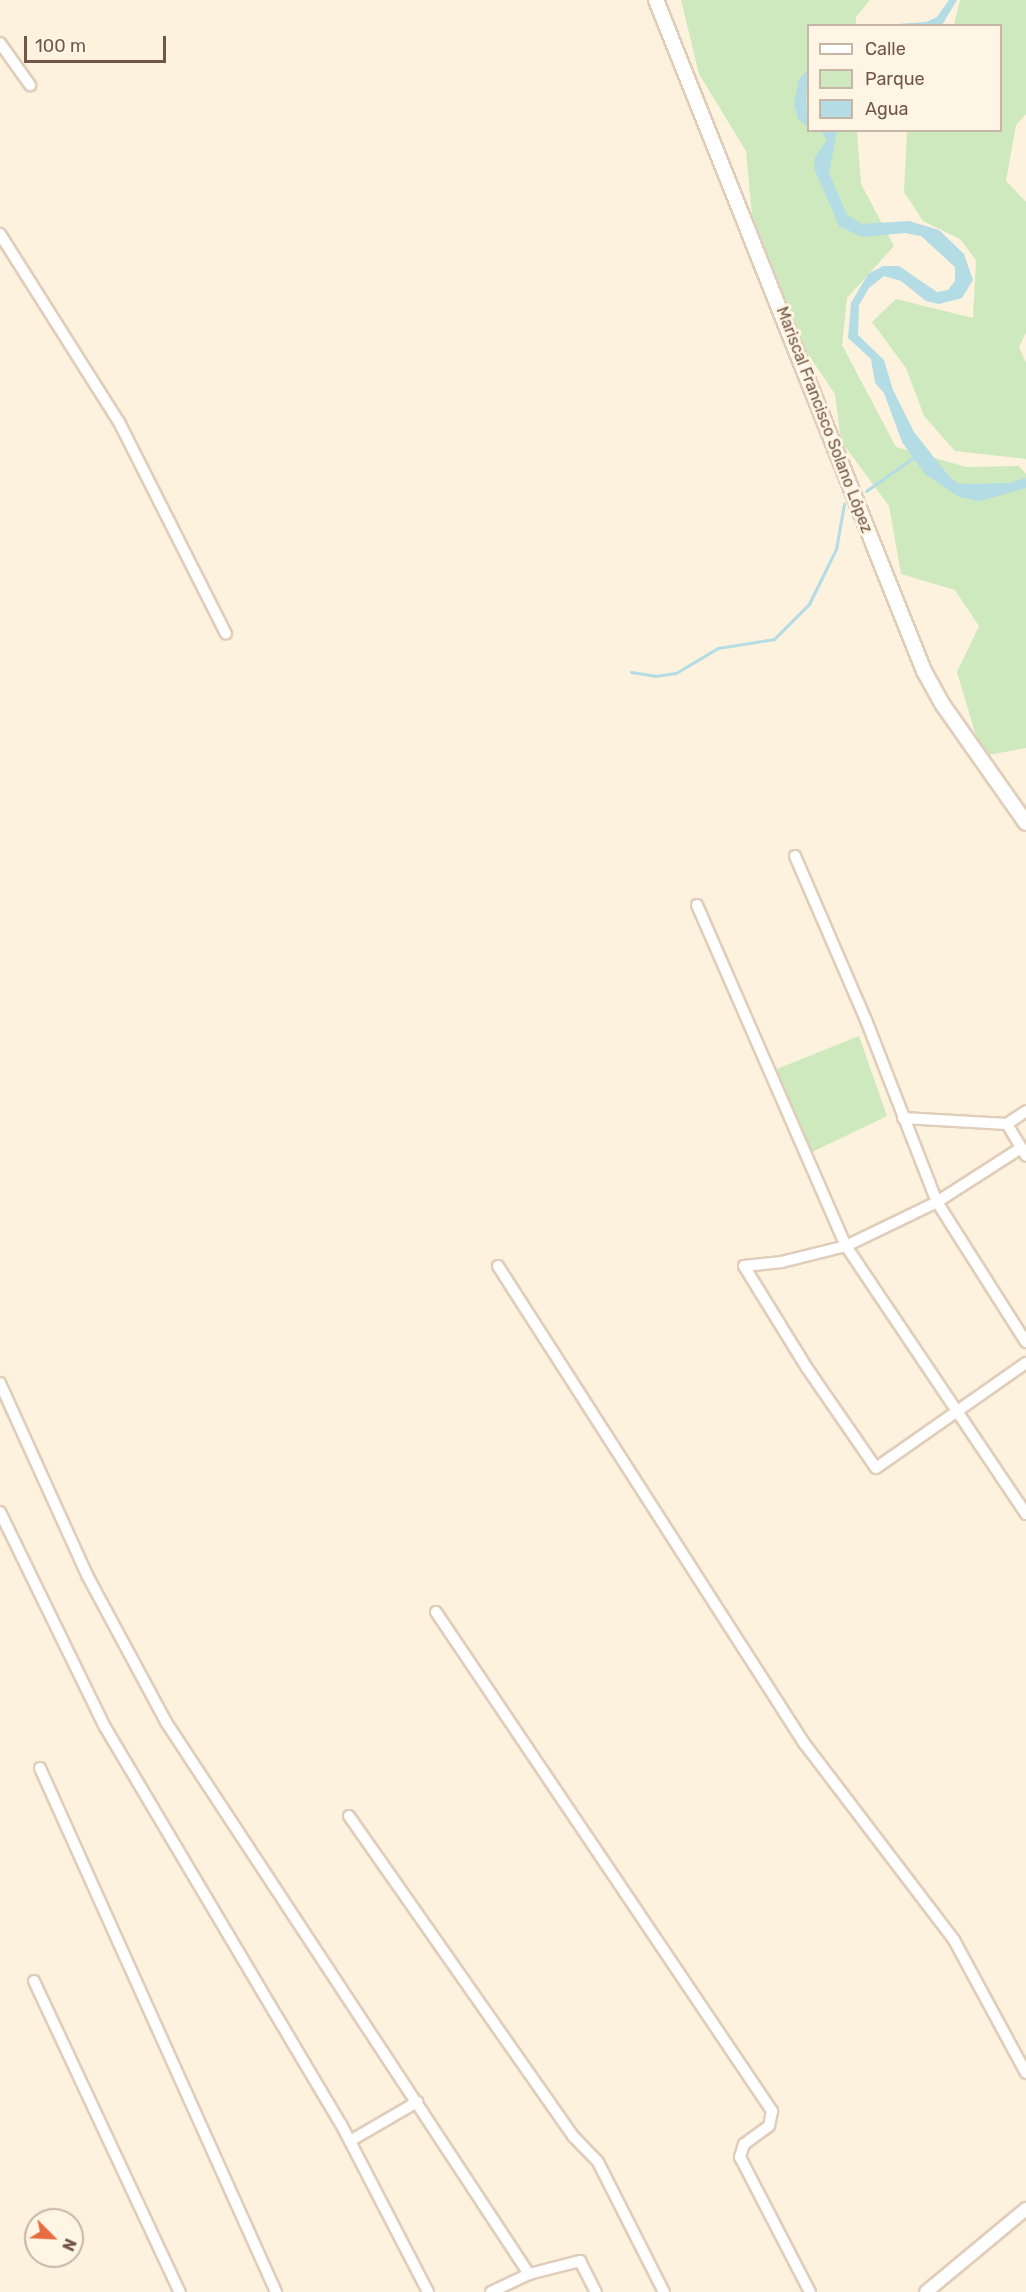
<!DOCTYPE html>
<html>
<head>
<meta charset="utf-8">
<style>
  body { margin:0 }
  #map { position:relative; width:1026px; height:2292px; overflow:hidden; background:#fcf2de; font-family:Rubik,sans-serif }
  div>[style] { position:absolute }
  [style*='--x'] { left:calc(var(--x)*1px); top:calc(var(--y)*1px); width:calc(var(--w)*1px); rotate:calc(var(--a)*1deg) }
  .green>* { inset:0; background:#cde9bd }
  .water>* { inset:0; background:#b3dce5 }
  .stream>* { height:3px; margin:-1.5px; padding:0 1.5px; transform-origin:1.5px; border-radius:1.5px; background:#b3dce5 }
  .roads { filter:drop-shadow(2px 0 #e0cdba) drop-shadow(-2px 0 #e0cdba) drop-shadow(0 2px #e0cdba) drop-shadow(0 -2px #e0cdba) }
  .minor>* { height:10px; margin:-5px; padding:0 5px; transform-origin:5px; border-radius:5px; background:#fff }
  .tertiary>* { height:12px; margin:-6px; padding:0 6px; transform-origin:6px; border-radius:6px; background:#fff }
  .secondary>* { height:14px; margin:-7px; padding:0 7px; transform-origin:7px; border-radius:7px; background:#fff }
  span { translate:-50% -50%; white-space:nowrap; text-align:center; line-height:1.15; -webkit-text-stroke:6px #fff5e4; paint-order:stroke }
  .street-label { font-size:16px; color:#725746 }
  .legend { position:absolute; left:807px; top:24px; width:195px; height:108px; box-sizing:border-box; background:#fff5e4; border:2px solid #c7b6a5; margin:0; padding:8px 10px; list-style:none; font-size:18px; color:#725746 }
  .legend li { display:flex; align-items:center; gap:12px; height:30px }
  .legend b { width:30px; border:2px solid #c7b6a5 }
  .north { position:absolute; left:24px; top:2208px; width:60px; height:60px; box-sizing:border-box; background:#fff5e4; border:2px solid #c7b6a5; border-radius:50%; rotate:114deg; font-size:16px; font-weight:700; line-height:24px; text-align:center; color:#725746 }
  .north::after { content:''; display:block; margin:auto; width:21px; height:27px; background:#e96c40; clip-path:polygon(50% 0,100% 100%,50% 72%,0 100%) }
  .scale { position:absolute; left:24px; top:36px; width:142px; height:27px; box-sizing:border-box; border:3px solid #725746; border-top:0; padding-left:8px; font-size:18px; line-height:21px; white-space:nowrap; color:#725746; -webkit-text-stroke:4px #fff5e4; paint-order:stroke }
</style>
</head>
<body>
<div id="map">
  <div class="green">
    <i style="clip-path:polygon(681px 0,870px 0,856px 17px,856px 25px,808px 26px,808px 130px,857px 131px,861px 184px,894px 246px,847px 298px,842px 345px,896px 447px,966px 467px,1019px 466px,1026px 474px,1026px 748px,982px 756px,957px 672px,979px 626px,955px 590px,901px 574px,889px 506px,841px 441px,835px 394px,776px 307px,754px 236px,746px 151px,699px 74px)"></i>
    <i style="clip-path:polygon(960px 0,1026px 0,1026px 114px,1016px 125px,1006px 181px,1026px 202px,1026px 332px,1019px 347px,1026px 363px,1026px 459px,955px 451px,924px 416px,906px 368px,872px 322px,896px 299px,973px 318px,976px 260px,960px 239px,923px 221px,904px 192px,907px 131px,1000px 130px,1000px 26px,954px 25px)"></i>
    <i style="clip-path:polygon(859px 1036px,887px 1116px,806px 1155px,777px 1069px)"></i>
  </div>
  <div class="water">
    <i style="clip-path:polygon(949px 0,957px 0,942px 25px,883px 25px,926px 22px,937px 17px)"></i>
    <i style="clip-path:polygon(808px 70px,806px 99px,808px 127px,798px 119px,794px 104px,799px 79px)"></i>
    <i style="clip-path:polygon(821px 131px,837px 131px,829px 173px,847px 215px,862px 224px,909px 221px,939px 230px,964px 254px,973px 280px,962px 298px,939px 304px,926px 301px,901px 281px,884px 276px,869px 288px,859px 305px,858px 335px,884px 360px,893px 390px,914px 432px,948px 475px,957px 483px,970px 484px,1009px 483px,1026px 478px,1026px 488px,980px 501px,959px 497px,925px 474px,902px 442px,884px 393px,875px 383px,871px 359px,848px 338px,851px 303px,868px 274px,883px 266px,899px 266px,937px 292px,948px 290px,955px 281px,955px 267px,921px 236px,905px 233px,862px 237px,839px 226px,814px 168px,815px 157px,827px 140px)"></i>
  </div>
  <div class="stream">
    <i style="--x:866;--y:491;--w:59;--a:-35.3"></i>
    <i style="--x:631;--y:672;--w:24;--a:9"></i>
    <i style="--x:655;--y:676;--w:21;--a:-8"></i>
    <i style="--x:676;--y:673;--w:49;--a:-30.8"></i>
    <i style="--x:718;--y:648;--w:57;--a:-9.1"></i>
    <i style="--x:774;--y:639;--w:49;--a:-45"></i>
    <i style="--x:809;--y:604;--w:61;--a:-63.9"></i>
    <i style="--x:836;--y:549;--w:46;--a:-79.9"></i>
  </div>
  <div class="roads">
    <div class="minor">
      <i style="--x:0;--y:43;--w:52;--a:54.5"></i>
      <i style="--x:0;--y:234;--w:222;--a:57.7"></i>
      <i style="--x:119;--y:422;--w:237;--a:63.2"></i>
      <i style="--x:795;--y:856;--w:179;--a:66.6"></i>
      <i style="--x:866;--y:1020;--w:195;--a:68.7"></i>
      <i style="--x:937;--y:1202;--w:166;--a:57.6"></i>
      <i style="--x:697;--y:905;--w:372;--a:66.4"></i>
      <i style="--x:846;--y:1246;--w:323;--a:56.1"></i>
      <i style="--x:903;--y:1118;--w:104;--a:3.3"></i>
      <i style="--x:1007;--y:1124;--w:23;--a:-34"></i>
      <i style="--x:1007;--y:1124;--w:37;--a:59"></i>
      <i style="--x:1021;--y:1148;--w:100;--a:147.3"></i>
      <i style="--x:937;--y:1202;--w:101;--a:154.2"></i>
      <i style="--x:846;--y:1246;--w:66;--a:166"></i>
      <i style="--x:782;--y:1262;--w:38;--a:174"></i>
      <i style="--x:744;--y:1266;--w:120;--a:58.3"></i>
      <i style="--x:807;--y:1368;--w:121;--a:55.4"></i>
      <i style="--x:876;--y:1468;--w:183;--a:-35"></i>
      <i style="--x:498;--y:1266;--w:567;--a:57.32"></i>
      <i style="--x:804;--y:1743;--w:248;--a:52.7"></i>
      <i style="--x:954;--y:1940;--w:151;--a:61.6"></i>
      <i style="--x:0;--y:1383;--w:211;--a:65.6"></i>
      <i style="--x:87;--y:1575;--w:167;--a:61.7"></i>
      <i style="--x:166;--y:1722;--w:661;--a:56.67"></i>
      <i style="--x:0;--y:1512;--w:239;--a:64"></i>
      <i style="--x:105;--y:1727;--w:462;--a:59.3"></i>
      <i style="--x:341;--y:2124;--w:189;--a:62.6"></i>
      <i style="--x:436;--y:1612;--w:602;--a:56.05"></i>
      <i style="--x:772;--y:2111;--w:15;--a:101"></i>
      <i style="--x:769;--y:2126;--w:31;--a:144"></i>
      <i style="--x:744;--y:2144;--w:14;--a:107"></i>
      <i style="--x:740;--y:2157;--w:152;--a:62.6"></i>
      <i style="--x:40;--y:1768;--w:575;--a:65.75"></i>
      <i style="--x:349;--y:1816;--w:391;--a:55"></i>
      <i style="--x:573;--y:2136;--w:36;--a:46"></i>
      <i style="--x:598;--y:2162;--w:146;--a:63.1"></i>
      <i style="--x:34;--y:1981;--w:344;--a:64.9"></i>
      <i style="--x:350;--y:2141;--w:78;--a:-30.2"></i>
      <i style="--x:491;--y:2292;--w:42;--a:-25.3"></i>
      <i style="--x:529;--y:2274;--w:53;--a:-14.3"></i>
      <i style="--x:580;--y:2261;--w:35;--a:63"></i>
    </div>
    <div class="tertiary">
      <i style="--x:926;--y:2292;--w:130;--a:-39.7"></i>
    </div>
    <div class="secondary">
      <i style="--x:656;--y:0;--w:723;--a:68.23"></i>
      <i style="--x:924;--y:671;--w:39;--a:61"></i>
      <i style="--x:943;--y:705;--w:144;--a:54.9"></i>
    </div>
  </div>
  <div class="street-label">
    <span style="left:824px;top:420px;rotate:69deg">Mariscal Francisco Solano López</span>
  </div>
  <ul class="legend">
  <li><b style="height:8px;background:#fff"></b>Calle</li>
  <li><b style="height:16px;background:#cde9bd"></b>Parque</li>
  <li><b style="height:16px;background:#b3dce5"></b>Agua</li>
  </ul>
  <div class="north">N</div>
  <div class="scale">100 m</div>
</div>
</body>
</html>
